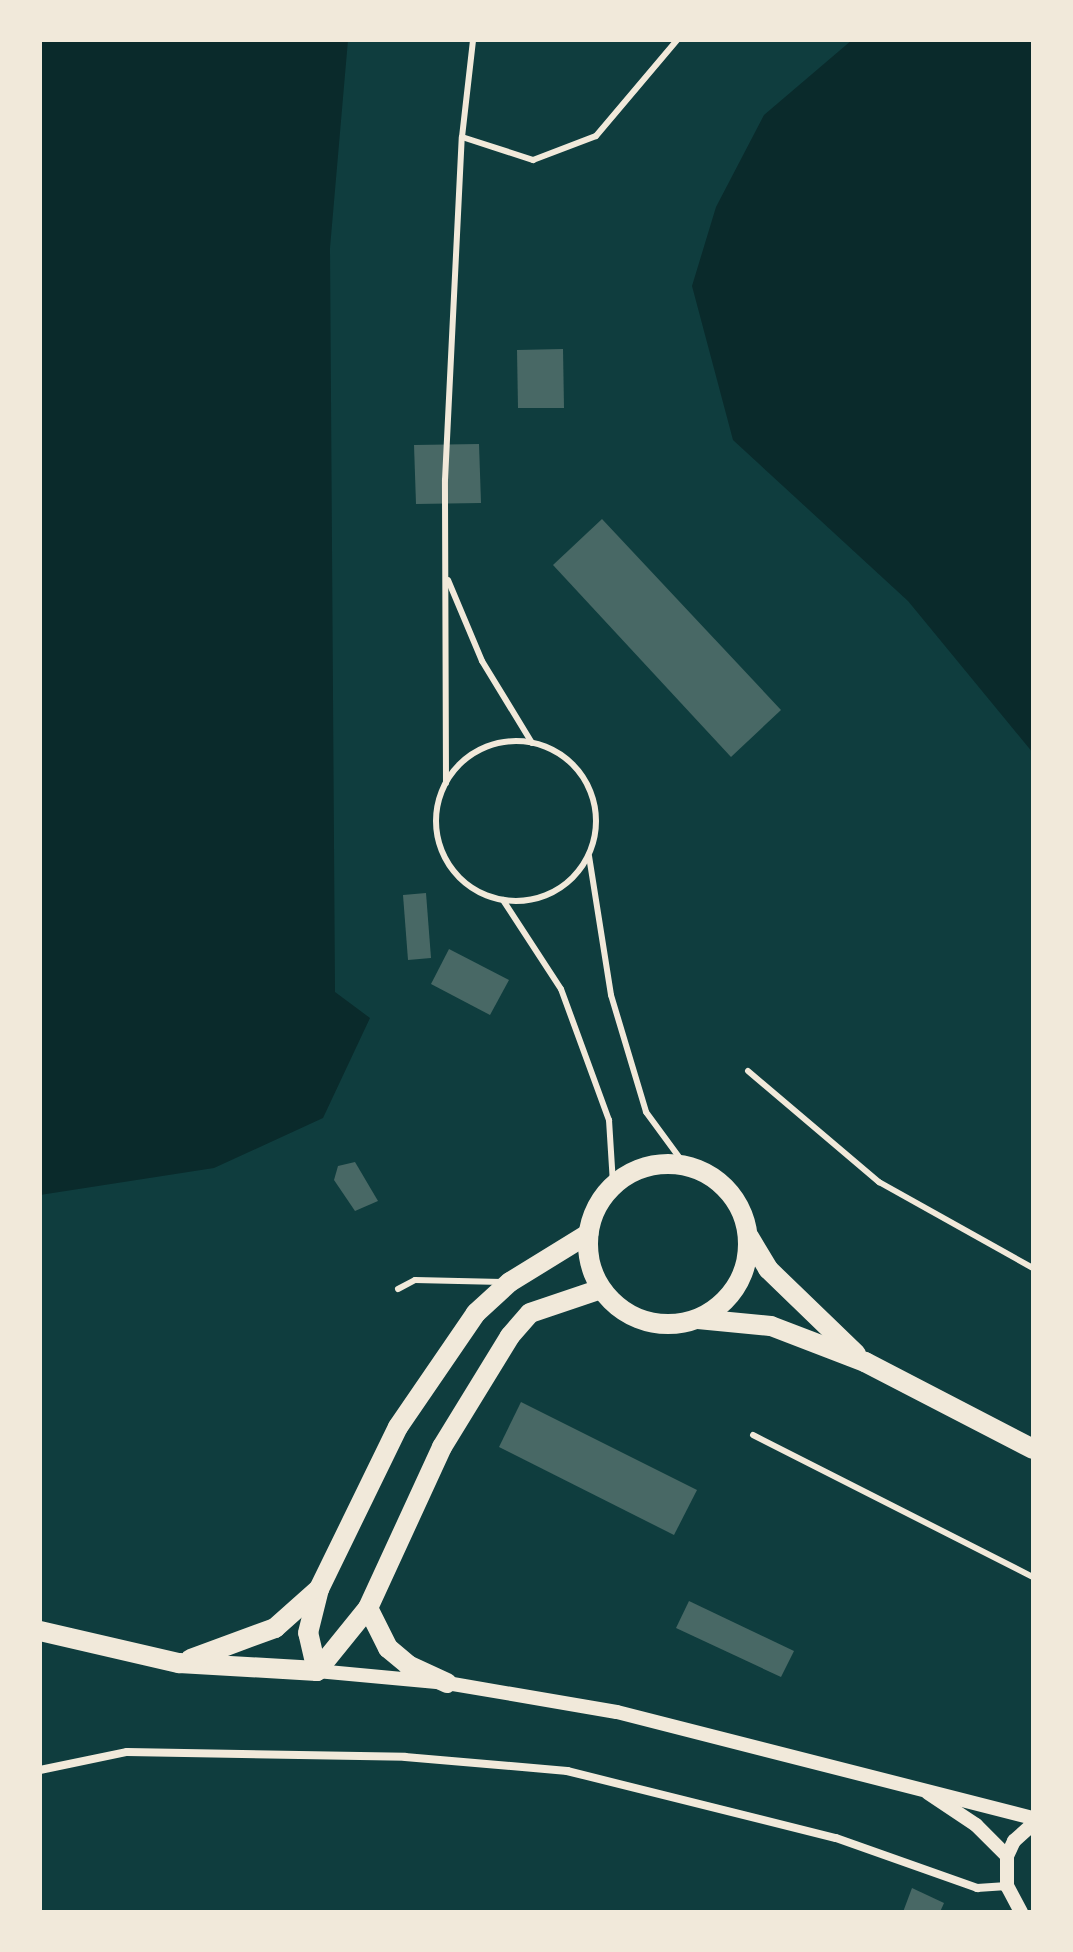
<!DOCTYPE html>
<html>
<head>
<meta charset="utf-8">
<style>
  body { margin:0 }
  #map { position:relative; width:1073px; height:1952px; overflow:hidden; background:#0f3d3e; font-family:"IBM Plex Sans",sans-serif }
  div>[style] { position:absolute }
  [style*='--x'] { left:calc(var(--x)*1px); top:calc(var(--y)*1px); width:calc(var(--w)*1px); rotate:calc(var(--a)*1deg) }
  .water>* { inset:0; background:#0a2a2b }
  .building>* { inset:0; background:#486865 }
  .service>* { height:6px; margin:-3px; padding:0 3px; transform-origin:3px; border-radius:3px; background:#f1e9da }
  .service>.ring { margin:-3px; padding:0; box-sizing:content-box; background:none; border:6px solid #f1e9da; border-radius:50% }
  .minor>* { height:8px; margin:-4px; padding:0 4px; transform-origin:4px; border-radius:4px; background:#f1e9da }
  .tertiary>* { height:14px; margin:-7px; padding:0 7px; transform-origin:7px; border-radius:7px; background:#f1e9da }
  .primary>* { height:20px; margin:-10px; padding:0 10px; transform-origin:10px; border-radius:10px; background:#f1e9da }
  .primary>.ring { margin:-10px; padding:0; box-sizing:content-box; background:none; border:20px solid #f1e9da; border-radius:50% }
  span { translate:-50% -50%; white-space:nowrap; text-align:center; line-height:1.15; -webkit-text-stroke:6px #f1e9da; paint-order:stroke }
  .frame { position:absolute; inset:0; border:42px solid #f1e9da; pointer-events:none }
</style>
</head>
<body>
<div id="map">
  <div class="water">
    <i style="clip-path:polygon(40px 40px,348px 40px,330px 248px,335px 992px,370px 1018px,323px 1118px,214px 1168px,40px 1195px)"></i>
    <i style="clip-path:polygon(852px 40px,1033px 40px,1033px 753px,908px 601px,733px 440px,692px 286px,716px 207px,764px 115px)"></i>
  </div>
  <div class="building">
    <i style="clip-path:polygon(563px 349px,564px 408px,518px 408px,517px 350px)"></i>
    <i style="clip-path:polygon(479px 444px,481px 503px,416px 504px,414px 445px)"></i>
    <i style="clip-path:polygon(602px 519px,781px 710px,731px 757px,553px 565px)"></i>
    <i style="clip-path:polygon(426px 893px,431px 958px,408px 960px,403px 895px)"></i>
    <i style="clip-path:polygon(449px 949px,509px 980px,490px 1015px,431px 984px)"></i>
    <i style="clip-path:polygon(355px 1162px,378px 1201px,355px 1211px,334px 1180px,338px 1166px)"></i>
    <i style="clip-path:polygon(521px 1402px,697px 1490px,674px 1535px,499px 1447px)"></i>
    <i style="clip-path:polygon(689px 1601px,794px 1651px,781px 1677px,676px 1628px)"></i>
    <i style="clip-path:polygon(912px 1888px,944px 1903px,940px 1912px,903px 1912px)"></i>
  </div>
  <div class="service">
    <i style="--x:462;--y:137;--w:75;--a:17.9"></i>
    <i style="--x:533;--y:160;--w:67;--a:-20.9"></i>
    <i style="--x:596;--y:136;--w:126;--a:-49.8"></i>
    <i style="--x:448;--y:580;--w:88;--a:67.2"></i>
    <i style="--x:482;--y:661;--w:96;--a:58.6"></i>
    <i class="ring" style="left:436px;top:741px;width:154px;height:154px"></i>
    <i style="--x:446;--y:783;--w:303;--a:-90.2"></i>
    <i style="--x:445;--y:480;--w:343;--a:-87.2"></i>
    <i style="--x:462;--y:137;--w:98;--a:-83.5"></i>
    <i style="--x:589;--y:856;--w:141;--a:81"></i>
    <i style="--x:611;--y:995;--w:122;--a:73.3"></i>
    <i style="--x:646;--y:1112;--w:66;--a:53.7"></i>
    <i style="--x:503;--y:900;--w:106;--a:56.9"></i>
    <i style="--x:561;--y:989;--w:140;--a:69.9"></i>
    <i style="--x:609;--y:1120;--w:64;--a:86.4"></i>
    <i style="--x:748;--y:1071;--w:172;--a:40.3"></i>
    <i style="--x:879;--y:1182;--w:176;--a:29.2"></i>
    <i style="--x:398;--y:1289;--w:19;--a:-28"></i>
    <i style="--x:415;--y:1280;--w:87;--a:1.3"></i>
    <i style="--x:753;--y:1435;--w:314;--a:26.9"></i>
  </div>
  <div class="minor">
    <i style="--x:40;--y:1770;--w:89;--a:-11.7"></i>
    <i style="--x:127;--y:1752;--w:278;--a:1"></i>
    <i style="--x:405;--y:1757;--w:163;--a:4.9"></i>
    <i style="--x:567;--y:1771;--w:277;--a:14"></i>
    <i style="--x:836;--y:1838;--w:150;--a:19.5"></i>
    <i style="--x:977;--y:1888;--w:30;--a:-4"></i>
  </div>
  <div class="tertiary">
    <i style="--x:317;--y:1671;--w:131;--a:5.3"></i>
    <i style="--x:447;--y:1683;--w:172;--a:9.7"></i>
    <i style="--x:617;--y:1712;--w:429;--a:14.3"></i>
    <i style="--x:928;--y:1793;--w:58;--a:33.7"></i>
    <i style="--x:976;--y:1825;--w:44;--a:45"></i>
    <i style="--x:1021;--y:1912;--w:30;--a:-118"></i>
    <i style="--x:1007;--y:1886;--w:30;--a:-90"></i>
    <i style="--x:1007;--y:1856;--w:17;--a:-65"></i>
    <i style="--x:1014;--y:1841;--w:25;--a:-42"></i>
  </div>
  <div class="primary">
    <i class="ring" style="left:588px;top:1164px;width:140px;height:140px"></i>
    <i style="--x:749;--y:1237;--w:37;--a:59"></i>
    <i style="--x:768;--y:1269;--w:122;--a:44"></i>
    <i style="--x:698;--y:1319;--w:73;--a:5.5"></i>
    <i style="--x:771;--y:1326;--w:101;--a:21"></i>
    <i style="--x:865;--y:1362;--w:189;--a:27.4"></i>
    <i style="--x:368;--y:1608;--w:45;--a:63.4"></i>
    <i style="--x:388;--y:1648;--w:26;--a:40"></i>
    <i style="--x:408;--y:1665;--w:43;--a:24.8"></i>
    <i style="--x:40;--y:1631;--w:143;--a:13"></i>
    <i style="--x:179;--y:1663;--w:138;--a:3.3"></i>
    <i style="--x:191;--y:1659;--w:90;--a:-20.3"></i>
    <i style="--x:275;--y:1628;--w:59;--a:-41.6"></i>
    <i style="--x:317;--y:1671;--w:39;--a:-103"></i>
    <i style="--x:308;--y:1633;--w:45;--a:-76"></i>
    <i style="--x:319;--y:1589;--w:180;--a:-64"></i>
    <i style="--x:398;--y:1427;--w:138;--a:-55.6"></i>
    <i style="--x:476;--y:1313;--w:46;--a:-42.4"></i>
    <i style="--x:510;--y:1282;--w:92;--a:-31.6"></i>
    <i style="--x:317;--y:1671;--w:81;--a:-51"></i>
    <i style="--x:368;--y:1608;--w:177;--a:-65.3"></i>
    <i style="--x:442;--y:1447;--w:130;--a:-58.5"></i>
    <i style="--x:510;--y:1336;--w:30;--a:-49"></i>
    <i style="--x:530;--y:1313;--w:75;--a:-18.7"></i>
  </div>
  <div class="frame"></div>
</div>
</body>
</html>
